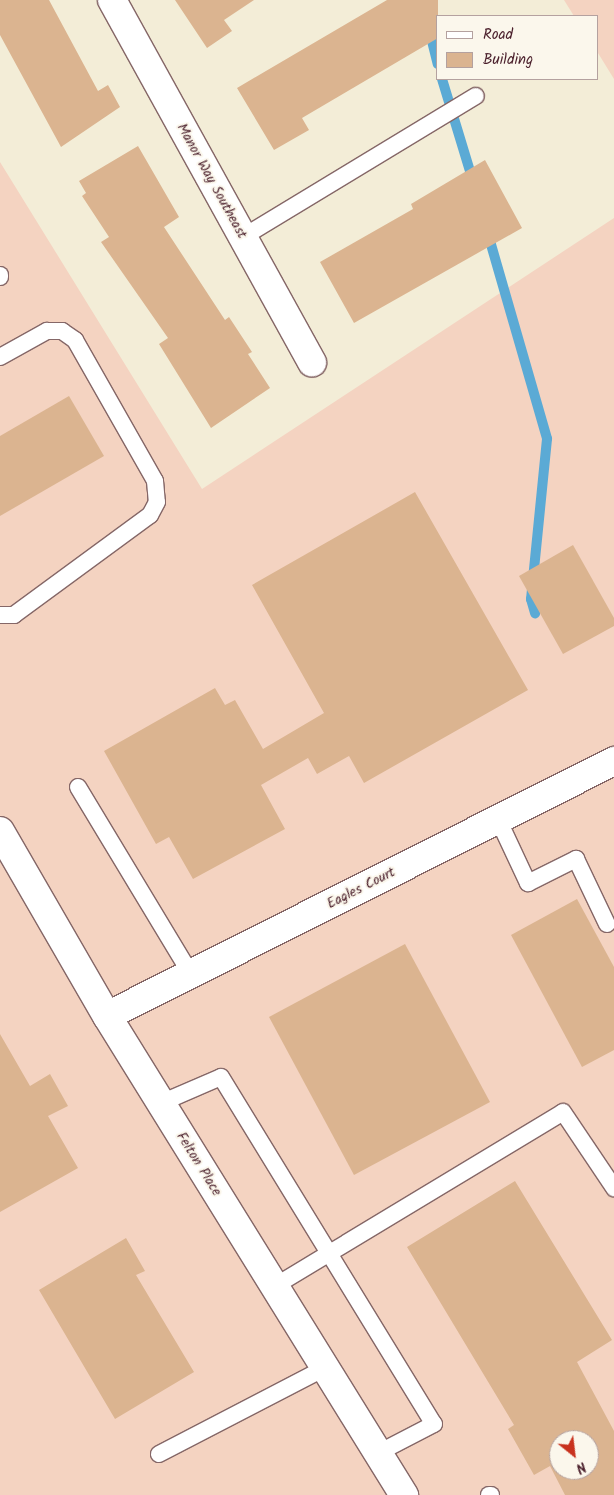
<!DOCTYPE html>
<html>
<head>
<meta charset="utf-8">
<style>
  body { margin:0 }
  #map { position:relative; width:614px; height:1495px; overflow:hidden; background:#f3edd7; font-family:Kalam,sans-serif }
  div>[style] { position:absolute }
  [style*='--x'] { left:calc(var(--x)*1px); top:calc(var(--y)*1px); width:calc(var(--w)*1px); rotate:calc(var(--a)*1deg) }
  .built>* { inset:0; background:#f4d3c1 }
  .stream>* { height:10px; margin:-5px; padding:0 5px; transform-origin:5px; border-radius:5px; background:#5baad5 }
  .building>* { inset:0; background:#dbb490 }
  .roads { filter:drop-shadow(1px 0 #856767) drop-shadow(-1px 0 #856767) drop-shadow(0 1px #856767) drop-shadow(0 -1px #856767) }
  .service>* { height:16px; margin:-8px; padding:0 8px; transform-origin:8px; border-radius:8px; background:#fff }
  .minor>* { height:28px; margin:-14px; padding:0 14px; transform-origin:14px; border-radius:14px; background:#fff }
  span { translate:-50% -50%; white-space:nowrap; text-align:center; line-height:1.15; -webkit-text-stroke:4px #fbf7ec; paint-order:stroke }
  .street-label { font-size:14px; color:#4a1f2b }
  .legend { position:absolute; left:436px; top:15px; width:162px; height:65px; box-sizing:border-box; background:#fbf7ec; border:1px solid #b4a19f; margin:0; padding:6px 9px; list-style:none; font-size:15px; color:#4a1f2b }
  .legend li { display:flex; align-items:center; gap:10px; height:25px }
  .legend b { width:25px; border:1px solid #b4a19f }
  .north { position:absolute; left:549px; top:1430px; width:50px; height:50px; box-sizing:border-box; background:#fbf7ec; border:1px solid #b4a19f; border-radius:50%; rotate:151deg; font-size:14px; font-weight:700; line-height:20px; text-align:center; color:#4a1f2b }
  .north::after { content:''; display:block; margin:auto; width:18px; height:22px; background:#c8321e; clip-path:polygon(50% 0,100% 100%,50% 72%,0 100%) }
</style>
</head>
<body>
<div id="map">
  <div class="built">
    <i style="clip-path:polygon(564px 0,614px 0,614px 79px,598px 53px,598px 16px,574px 16px)"></i>
    <i style="clip-path:polygon(evenodd,0 162px,202px 489px,614px 218px,614px 1495px,0 1495px,0 162px,559px 1440px,589px 1440px,589px 1470px,559px 1470px,559px 1440px)"></i>
  </div>
  <div class="stream">
    <i style="--x:429;--y:29;--w:36;--a:76"></i>
    <i style="--x:442;--y:79;--w:107;--a:73.1"></i>
    <i style="--x:488;--y:234;--w:213;--a:73.9"></i>
    <i style="--x:547;--y:439;--w:161;--a:95.7"></i>
    <i style="--x:531;--y:599;--w:15;--a:74"></i>
  </div>
  <div class="building">
    <i style="clip-path:polygon(0 0,49px 0,98px 91px,108px 85px,120px 107px,61px 147px,0 35px)"></i>
    <i style="clip-path:polygon(175px 0,254px 0,224px 20px,232px 31px,207px 48px)"></i>
    <i style="clip-path:polygon(387px 0,438px 0,438px 38px,302px 118px,309px 130px,274px 150px,237px 88px)"></i>
    <i style="clip-path:polygon(138px 146px,179px 217px,164px 227px,225px 320px,229px 317px,252px 352px,248px 354px,270px 388px,211px 428px,159px 344px,168px 338px,101px 242px,109px 237px,82px 196px,86px 193px,79px 181px)"></i>
    <i style="clip-path:polygon(485px 160px,522px 228px,354px 323px,320px 262px,413px 209px,411px 204px)"></i>
    <i style="clip-path:polygon(69px 396px,104px 456px,0 516px,0 436px)"></i>
    <i style="clip-path:polygon(415px 492px,528px 690px,364px 783px,349px 756px,317px 774px,308px 758px,261px 785px,285px 829px,193px 879px,169px 837px,156px 844px,104px 751px,215px 688px,225px 705px,235px 700px,263px 749px,324px 713px,252px 585px)"></i>
    <i style="clip-path:polygon(573px 545px,614px 618px,614px 626px,563px 654px,519px 576px)"></i>
    <i style="clip-path:polygon(577px 899px,614px 967px,614px 1050px,582px 1067px,511px 935px)"></i>
    <i style="clip-path:polygon(405px 944px,490px 1102px,354px 1175px,269px 1017px)"></i>
    <i style="clip-path:polygon(0 1034px,30px 1086px,50px 1074px,68px 1106px,48px 1116px,78px 1168px,0 1212px)"></i>
    <i style="clip-path:polygon(evenodd,515px 1181px,612px 1340px,577px 1362px,614px 1431px,614px 1495px,565px 1495px,550px 1466px,534px 1475px,508px 1429px,514px 1425px,407px 1247px,515px 1181px,559px 1440px,589px 1440px,589px 1470px,559px 1470px,559px 1440px)"></i>
    <i style="clip-path:polygon(126px 1238px,145px 1271px,136px 1275px,194px 1372px,115px 1419px,39px 1290px)"></i>
  </div>
  <div class="roads">
    <div class="service">
      <i style="--x:243;--y:237;--w:272;--a:-31.2"></i>
      <i style="--x:0;--y:275;--w:2;--a:90"></i>
      <i style="--x:0;--y:357;--w:54;--a:-29"></i>
      <i style="--x:47;--y:331;--w:15;--a:0"></i>
      <i style="--x:62;--y:331;--w:16;--a:35"></i>
      <i style="--x:75;--y:340;--w:162;--a:60.4"></i>
      <i style="--x:155;--y:481;--w:21;--a:85"></i>
      <i style="--x:157;--y:502;--w:15;--a:118"></i>
      <i style="--x:150;--y:515;--w:169;--a:143.7"></i>
      <i style="--x:14;--y:615;--w:14;--a:180"></i>
      <i style="--x:78;--y:787;--w:218;--a:58.9"></i>
      <i style="--x:498;--y:819;--w:71;--a:64.9"></i>
      <i style="--x:528;--y:883;--w:54;--a:-26.6"></i>
      <i style="--x:576;--y:859;--w:72;--a:64.5"></i>
      <i style="--x:161;--y:1103;--w:65;--a:-23.4"></i>
      <i style="--x:221;--y:1077;--w:407;--a:58.5"></i>
      <i style="--x:434;--y:1424;--w:63;--a:152.6"></i>
      <i style="--x:275;--y:1286;--w:336;--a:-31.1"></i>
      <i style="--x:563;--y:1112;--w:92;--a:56.1"></i>
      <i style="--x:159;--y:1454;--w:187;--a:-27.4"></i>
      <i style="--x:489;--y:1495;--w:2;--a:0"></i>
    </div>
    <div class="minor">
      <i style="--x:112;--y:0;--w:414;--a:61.1"></i>
      <i style="--x:0;--y:831;--w:214;--a:60"></i>
      <i style="--x:107;--y:1016;--w:564;--a:58.2"></i>
      <i style="--x:107;--y:1016;--w:568;--a:-26.7"></i>
    </div>
  </div>
  <div class="street-label">
    <span style="left:212px;top:181px;rotate:61deg">Manor Way Southeast</span>
    <span style="left:361px;top:888px;rotate:-27deg">Eagles Court</span>
    <span style="left:199px;top:1164px;rotate:58deg">Felton Place</span>
  </div>
  <ul class="legend">
  <li><b style="height:6px;background:#fff"></b>Road</li>
  <li><b style="height:14px;background:#dbb490"></b>Building</li>
  </ul>
  <div class="north">N</div>
</div>
</body>
</html>
